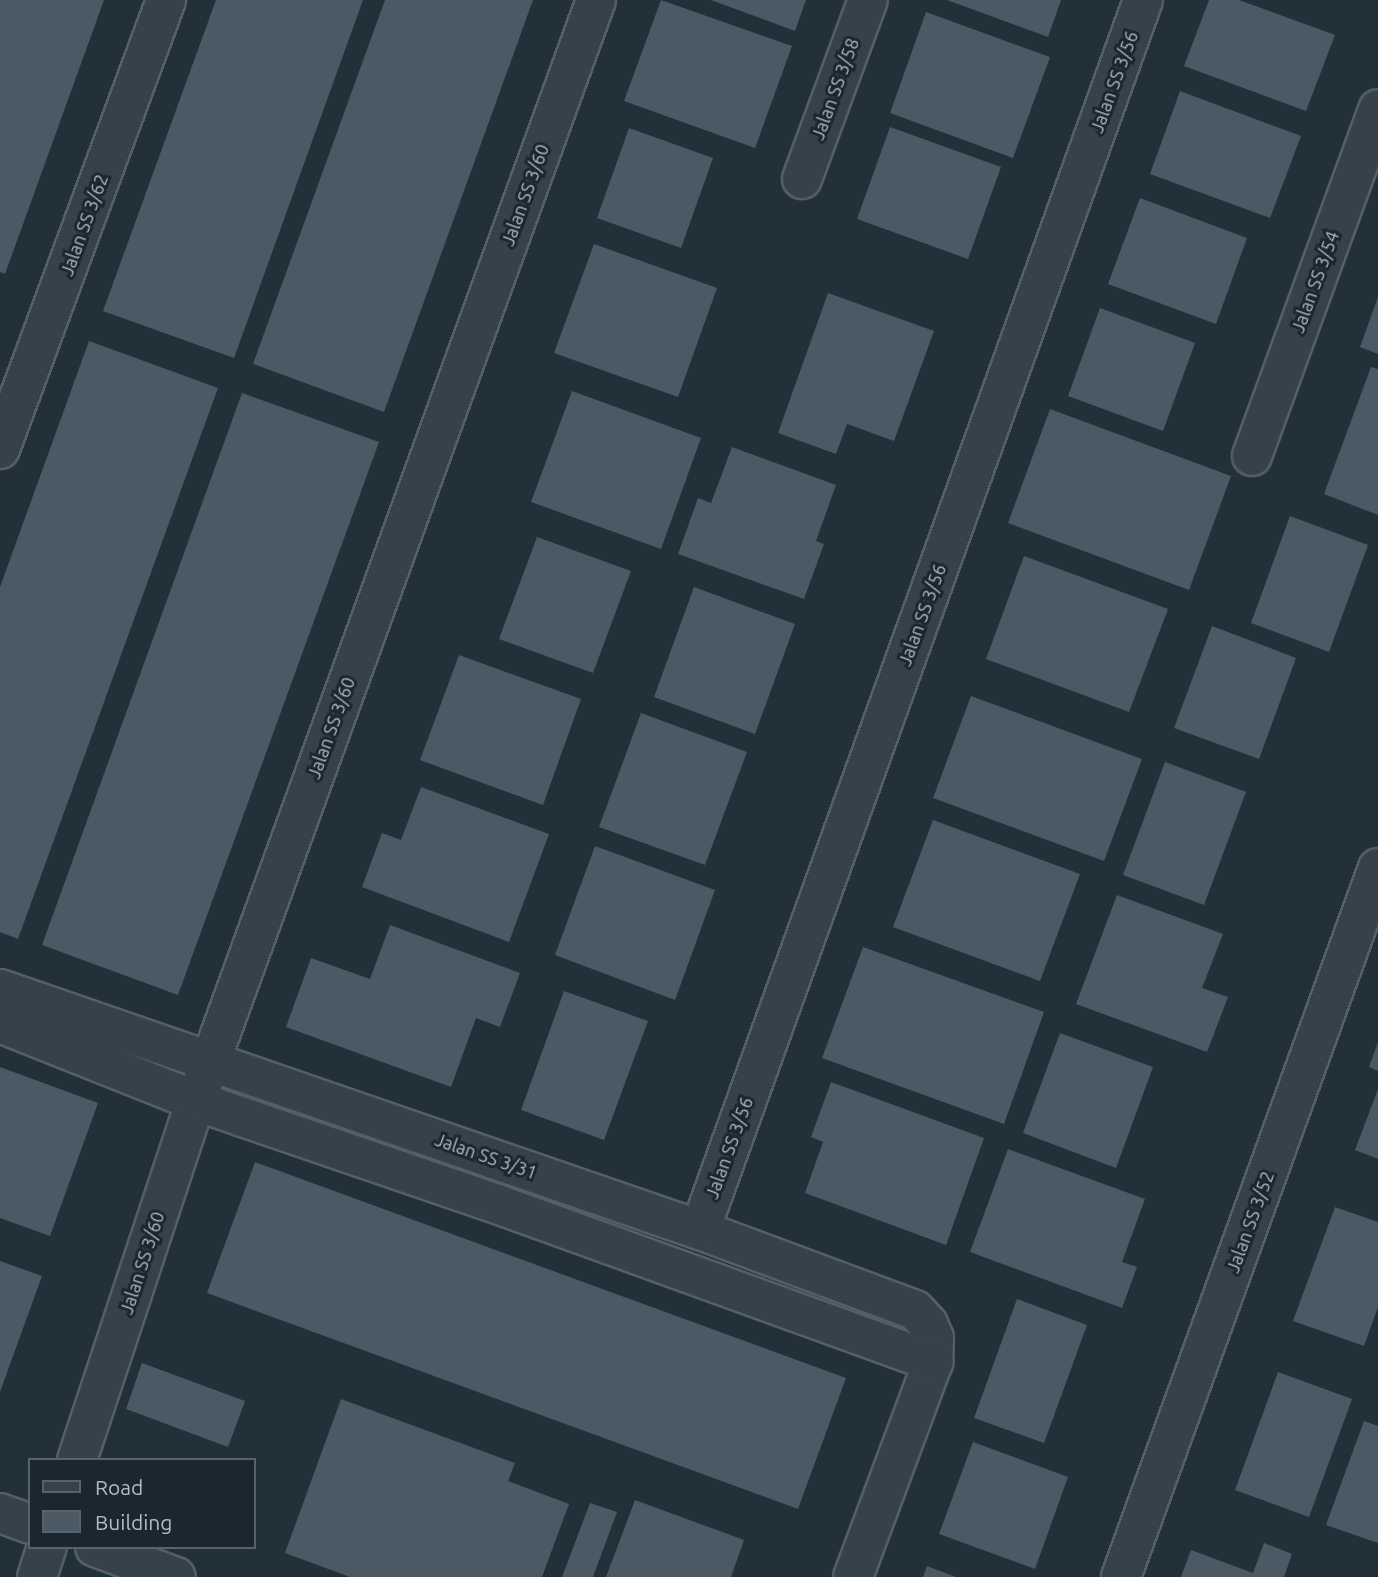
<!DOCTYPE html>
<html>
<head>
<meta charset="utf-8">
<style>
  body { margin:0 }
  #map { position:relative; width:1378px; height:1577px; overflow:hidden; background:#22303a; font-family:Ubuntu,sans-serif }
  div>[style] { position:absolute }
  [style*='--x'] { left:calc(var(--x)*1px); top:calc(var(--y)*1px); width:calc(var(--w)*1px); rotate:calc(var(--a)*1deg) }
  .building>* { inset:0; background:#4b5965 }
  .roads { filter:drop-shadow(2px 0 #545f68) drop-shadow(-2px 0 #545f68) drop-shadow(0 2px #545f68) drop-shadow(0 -2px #545f68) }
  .minor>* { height:38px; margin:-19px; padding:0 19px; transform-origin:19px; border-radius:19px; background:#36414a }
  .tertiary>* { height:38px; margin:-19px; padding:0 19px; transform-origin:19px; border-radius:19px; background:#36414a }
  span { translate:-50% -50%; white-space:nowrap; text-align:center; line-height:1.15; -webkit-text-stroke:6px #1b262f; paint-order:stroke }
  .street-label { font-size:18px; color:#b1bcc6 }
  .legend { position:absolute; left:28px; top:1458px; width:228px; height:91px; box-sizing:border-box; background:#1b262f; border:2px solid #57626b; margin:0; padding:9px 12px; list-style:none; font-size:21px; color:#b1bcc6 }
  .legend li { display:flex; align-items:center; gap:14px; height:35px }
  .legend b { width:35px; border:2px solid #57626b }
</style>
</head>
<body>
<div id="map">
  <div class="building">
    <i style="clip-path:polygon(0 0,104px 0,5px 274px,0 272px)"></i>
    <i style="clip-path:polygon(216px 0,363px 0,234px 358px,103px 311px)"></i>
    <i style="clip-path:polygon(385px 0,533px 0,384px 412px,253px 364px)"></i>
    <i style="clip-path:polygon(661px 0,792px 46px,755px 148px,624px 101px)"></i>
    <i style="clip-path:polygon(711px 0,806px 0,795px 31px)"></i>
    <i style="clip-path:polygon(947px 0,1061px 0,1048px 37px)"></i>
    <i style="clip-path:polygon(1209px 0,1239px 0,1335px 35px,1306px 111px,1184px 66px)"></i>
    <i style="clip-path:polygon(926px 12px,1050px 57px,1013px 158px,890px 113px)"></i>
    <i style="clip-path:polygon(1180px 91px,1301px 136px,1270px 218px,1150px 174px)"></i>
    <i style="clip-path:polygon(890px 127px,1001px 167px,968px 259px,857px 219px)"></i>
    <i style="clip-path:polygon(629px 128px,713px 158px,681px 248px,597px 218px)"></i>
    <i style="clip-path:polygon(1140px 198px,1247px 238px,1216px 324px,1108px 284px)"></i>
    <i style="clip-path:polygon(594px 244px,717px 288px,678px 397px,554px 353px)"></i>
    <i style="clip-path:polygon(828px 293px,934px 331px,894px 441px,847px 424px,836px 454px,778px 433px)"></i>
    <i style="clip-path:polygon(1378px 297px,1378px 354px,1360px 347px)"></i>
    <i style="clip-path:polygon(1100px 308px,1195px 343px,1163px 431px,1068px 396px)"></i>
    <i style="clip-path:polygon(89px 341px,218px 388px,18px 939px,0 932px,0 587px)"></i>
    <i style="clip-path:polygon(1371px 367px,1378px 369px,1378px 515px,1324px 494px)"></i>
    <i style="clip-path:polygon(572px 391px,701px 438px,661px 549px,531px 502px)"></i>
    <i style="clip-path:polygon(242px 393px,379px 442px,178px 995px,42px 945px)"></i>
    <i style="clip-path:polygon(1050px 409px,1231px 476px,1189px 590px,1008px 523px)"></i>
    <i style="clip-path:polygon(732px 447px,836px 485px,816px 541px,824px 544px,804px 599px,678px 554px,698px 498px,711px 503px)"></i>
    <i style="clip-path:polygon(1290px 516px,1368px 545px,1329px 652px,1251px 623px)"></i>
    <i style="clip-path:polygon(537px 537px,631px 571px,593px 673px,499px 639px)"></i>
    <i style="clip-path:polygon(1024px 556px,1168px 609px,1129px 712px,986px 659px)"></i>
    <i style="clip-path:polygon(694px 587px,795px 624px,755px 734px,654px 697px)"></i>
    <i style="clip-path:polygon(1212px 626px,1296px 658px,1259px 759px,1174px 728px)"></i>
    <i style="clip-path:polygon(459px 655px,581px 699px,543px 805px,420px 760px)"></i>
    <i style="clip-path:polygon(971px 696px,1142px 759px,1104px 861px,933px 798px)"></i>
    <i style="clip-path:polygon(641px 713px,747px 752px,705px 865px,599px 827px)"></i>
    <i style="clip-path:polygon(1165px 762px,1246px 792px,1204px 905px,1123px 875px)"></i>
    <i style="clip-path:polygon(421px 787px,549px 834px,509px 942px,362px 887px,382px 833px,401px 840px)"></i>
    <i style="clip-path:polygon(933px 820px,1080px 874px,1040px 981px,893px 927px)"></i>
    <i style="clip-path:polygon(595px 846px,715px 890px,675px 1000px,555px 955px)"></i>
    <i style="clip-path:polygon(1117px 895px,1223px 934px,1202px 988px,1228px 997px,1207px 1052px,1076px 1004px)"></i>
    <i style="clip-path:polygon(390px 925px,520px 973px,500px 1027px,476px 1018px,451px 1087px,286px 1027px,311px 958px,370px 979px)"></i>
    <i style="clip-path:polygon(863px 947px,1044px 1012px,1004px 1124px,822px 1058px)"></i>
    <i style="clip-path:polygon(564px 991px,648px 1021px,604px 1140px,521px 1110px)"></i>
    <i style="clip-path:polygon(1060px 1033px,1153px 1067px,1116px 1168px,1023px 1133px)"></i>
    <i style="clip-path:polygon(1378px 1042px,1378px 1071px,1369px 1067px)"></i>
    <i style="clip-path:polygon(0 1067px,98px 1103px,50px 1236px,0 1218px)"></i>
    <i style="clip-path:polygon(831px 1082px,984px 1138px,946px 1245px,805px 1193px,823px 1142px,811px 1137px)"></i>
    <i style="clip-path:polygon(1378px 1089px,1378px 1159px,1355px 1150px)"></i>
    <i style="clip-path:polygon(1008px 1149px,1145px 1199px,1122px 1262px,1137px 1267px,1122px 1308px,970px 1252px)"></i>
    <i style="clip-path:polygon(255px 1162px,846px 1378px,798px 1509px,207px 1293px)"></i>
    <i style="clip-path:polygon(1335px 1207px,1378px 1222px,1378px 1307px,1364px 1346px,1293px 1321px)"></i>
    <i style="clip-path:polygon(0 1261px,42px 1276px,0 1392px)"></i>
    <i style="clip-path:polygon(1017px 1299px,1087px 1325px,1044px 1443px,974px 1418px)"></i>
    <i style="clip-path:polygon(142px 1363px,245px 1401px,228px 1447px,126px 1409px)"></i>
    <i style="clip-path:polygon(1278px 1372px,1352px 1399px,1309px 1517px,1235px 1490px)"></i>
    <i style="clip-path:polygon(341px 1399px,515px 1463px,508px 1481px,569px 1504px,542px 1577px,350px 1577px,285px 1553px)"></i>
    <i style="clip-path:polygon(1364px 1421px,1378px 1426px,1378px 1543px,1326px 1525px)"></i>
    <i style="clip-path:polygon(973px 1442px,1068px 1477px,1035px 1569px,939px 1534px)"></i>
    <i style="clip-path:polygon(635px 1500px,744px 1540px,731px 1577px,606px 1577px)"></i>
    <i style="clip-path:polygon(590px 1503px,617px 1512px,593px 1577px,562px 1577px)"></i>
    <i style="clip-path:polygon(1264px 1543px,1292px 1554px,1284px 1577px,1181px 1577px,1191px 1550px,1253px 1573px)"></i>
    <i style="clip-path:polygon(927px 1566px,956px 1577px,923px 1577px)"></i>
  </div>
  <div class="roads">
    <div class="minor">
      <i style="--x:802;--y:179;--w:191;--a:-69.8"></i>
      <i style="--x:0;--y:449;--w:479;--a:-69.7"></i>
      <i style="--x:1252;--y:456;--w:369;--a:-70"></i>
      <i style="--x:0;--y:989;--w:740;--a:19"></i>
      <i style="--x:700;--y:1230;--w:229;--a:20.4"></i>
      <i style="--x:915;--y:1310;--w:19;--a:47"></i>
      <i style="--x:928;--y:1324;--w:15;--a:67"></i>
      <i style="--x:934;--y:1338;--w:24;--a:92"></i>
      <i style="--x:933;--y:1362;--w:229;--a:110.4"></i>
      <i style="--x:0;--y:1023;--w:211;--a:21.7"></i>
      <i style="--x:196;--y:1101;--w:321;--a:18.9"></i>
      <i style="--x:500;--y:1205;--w:461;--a:19.9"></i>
      <i style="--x:700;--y:1230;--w:1307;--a:-70.19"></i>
      <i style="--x:77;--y:1460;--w:378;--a:-71.7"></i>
      <i style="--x:196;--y:1101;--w:1171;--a:-70.03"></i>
      <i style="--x:1121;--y:1577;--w:754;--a:-70.08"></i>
    </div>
    <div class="tertiary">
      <i style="--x:0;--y:1513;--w:32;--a:20"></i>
      <i style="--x:95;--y:1547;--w:86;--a:20.3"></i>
      <i style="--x:37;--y:1577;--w:32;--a:-72"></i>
    </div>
  </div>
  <div class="street-label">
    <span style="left:1114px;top:82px;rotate:-70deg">Jalan SS 3/56</span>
    <span style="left:835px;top:89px;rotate:-70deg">Jalan SS 3/58</span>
    <span style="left:525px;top:195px;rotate:-70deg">Jalan SS 3/60</span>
    <span style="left:84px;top:225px;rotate:-70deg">Jalan SS 3/62</span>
    <span style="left:1315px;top:282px;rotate:-70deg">Jalan SS 3/54</span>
    <span style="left:922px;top:615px;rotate:-70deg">Jalan SS 3/56</span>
    <span style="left:331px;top:728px;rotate:-70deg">Jalan SS 3/60</span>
    <span style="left:729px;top:1148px;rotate:-70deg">Jalan SS 3/56</span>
    <span style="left:486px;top:1156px;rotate:19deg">Jalan SS 3/31</span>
    <span style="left:1250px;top:1222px;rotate:-70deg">Jalan SS 3/52</span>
    <span style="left:142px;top:1263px;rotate:-72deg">Jalan SS 3/60</span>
  </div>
  <ul class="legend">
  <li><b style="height:9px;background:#36414a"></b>Road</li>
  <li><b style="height:19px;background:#4b5965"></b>Building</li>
  </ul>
</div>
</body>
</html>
